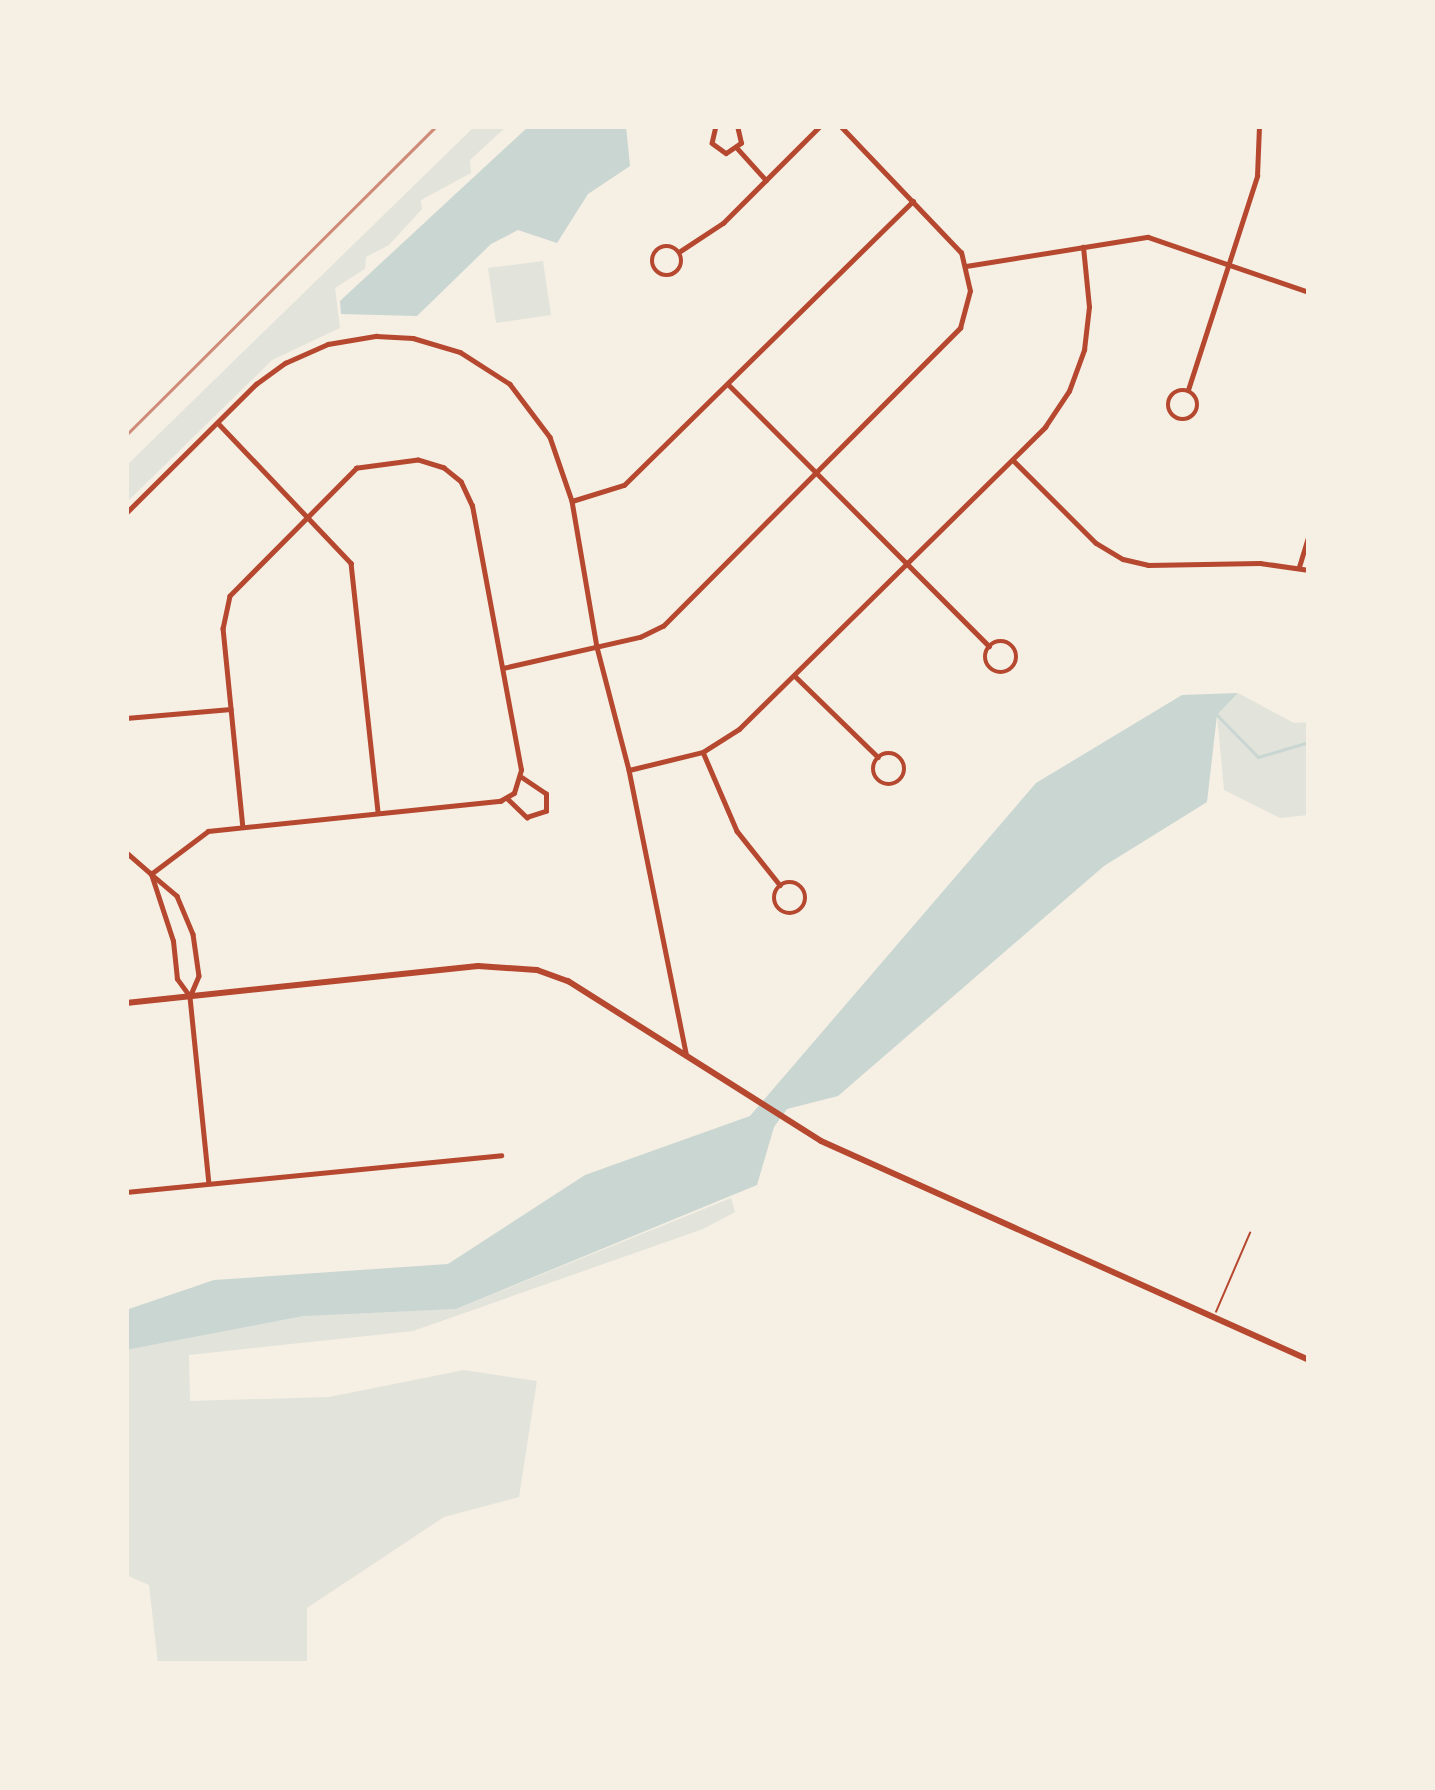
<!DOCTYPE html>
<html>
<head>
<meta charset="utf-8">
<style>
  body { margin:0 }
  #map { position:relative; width:1435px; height:1790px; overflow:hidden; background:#f6efe4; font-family:Overpass,sans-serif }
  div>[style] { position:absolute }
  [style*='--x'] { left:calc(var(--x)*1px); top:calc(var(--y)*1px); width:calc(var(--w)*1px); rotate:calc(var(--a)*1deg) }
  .green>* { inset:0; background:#e2e4dc }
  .water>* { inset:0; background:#c9d6d2 }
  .stream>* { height:3px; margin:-1.5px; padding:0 1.5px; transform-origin:1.5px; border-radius:1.5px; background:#c9d6d2 }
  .service>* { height:1.5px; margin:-0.75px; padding:0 0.75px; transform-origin:0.75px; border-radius:0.75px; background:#b5482f }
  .minor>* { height:4.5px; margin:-2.25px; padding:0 2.25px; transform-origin:2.25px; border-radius:2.25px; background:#b5482f }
  .minor>.ring { margin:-2.25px; padding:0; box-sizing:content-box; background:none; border:4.5px solid #b5482f; border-radius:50% }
  .tertiary>* { height:6px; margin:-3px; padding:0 3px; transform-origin:3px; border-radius:3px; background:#b5482f }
  .rail>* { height:3px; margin:-1.5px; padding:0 1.5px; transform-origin:1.5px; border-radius:1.5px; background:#cf8b77 }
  span { translate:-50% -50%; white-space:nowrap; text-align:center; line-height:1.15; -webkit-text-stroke:9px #f6efe4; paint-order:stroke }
  .frame { position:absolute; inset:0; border:129px solid #f6efe4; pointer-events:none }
</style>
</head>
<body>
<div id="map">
  <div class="green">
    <i style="clip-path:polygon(475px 126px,507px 126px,470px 160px,471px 173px,421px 200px,422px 209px,389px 245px,366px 257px,365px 269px,335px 288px,340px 328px,272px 360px,126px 503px,126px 466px)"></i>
    <i style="clip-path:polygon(543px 261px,551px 315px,496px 323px,488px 268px)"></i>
    <i style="clip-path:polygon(1238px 693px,1294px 723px,1309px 722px,1309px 815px,1280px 818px,1224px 790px,1217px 715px)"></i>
    <i style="clip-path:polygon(731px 1198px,735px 1212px,703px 1229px,413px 1331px,189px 1355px,190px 1401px,329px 1397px,464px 1370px,537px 1381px,519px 1497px,444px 1517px,307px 1608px,307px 1664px,158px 1664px,149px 1585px,126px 1575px,126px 1350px,303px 1315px,456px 1309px)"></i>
  </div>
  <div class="water">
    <i style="clip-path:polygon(529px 126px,626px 126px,630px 166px,588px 194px,557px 243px,518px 230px,491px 244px,417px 316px,341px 314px,340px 301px)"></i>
    <i style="clip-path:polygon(1238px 693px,1217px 715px,1207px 802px,1104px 866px,838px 1096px,787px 1109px,774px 1127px,757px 1185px,456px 1309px,303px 1316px,126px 1350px,126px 1310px,214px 1280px,448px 1264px,585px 1175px,750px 1116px,1036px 783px,1182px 695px)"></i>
  </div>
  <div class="stream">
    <i style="--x:1217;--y:715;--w:59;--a:45.7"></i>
    <i style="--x:1258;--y:757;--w:53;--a:-16.4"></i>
  </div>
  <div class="service">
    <i style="--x:1216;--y:1312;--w:86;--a:-66.7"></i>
  </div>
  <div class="minor">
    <i style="--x:716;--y:126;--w:17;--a:103"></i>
    <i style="--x:712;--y:143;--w:17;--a:36"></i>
    <i style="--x:726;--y:153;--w:18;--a:-34"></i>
    <i style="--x:741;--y:143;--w:17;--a:-103"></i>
    <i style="--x:738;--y:149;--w:42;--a:47.9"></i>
    <i class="ring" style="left:652px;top:246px;width:25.5px;height:25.5px"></i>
    <i style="--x:679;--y:252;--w:53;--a:-33.4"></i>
    <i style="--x:723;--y:223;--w:137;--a:-45"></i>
    <i style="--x:966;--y:266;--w:184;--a:-9.1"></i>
    <i style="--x:1148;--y:237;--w:170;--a:18.9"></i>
    <i style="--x:728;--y:384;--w:370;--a:45.1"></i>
    <i class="ring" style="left:1168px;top:390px;width:25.5px;height:25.5px"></i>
    <i style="--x:1188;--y:390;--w:225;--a:-72.1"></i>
    <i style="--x:1257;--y:176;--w:50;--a:-87.7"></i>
    <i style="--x:219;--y:424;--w:192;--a:46.5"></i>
    <i style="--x:351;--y:563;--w:251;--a:83.8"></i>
    <i style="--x:1013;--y:460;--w:117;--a:45"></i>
    <i style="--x:1096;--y:543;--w:31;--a:31"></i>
    <i style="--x:1123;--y:559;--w:26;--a:13"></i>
    <i style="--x:1148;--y:565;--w:112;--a:-1"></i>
    <i style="--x:1260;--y:563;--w:49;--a:8.1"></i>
    <i style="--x:572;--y:501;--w:54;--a:-17.1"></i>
    <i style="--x:624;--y:485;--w:405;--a:-44.5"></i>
    <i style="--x:126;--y:513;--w:183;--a:-44.8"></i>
    <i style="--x:256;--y:384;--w:36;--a:-36"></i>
    <i style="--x:285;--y:363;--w:47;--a:-23.8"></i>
    <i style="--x:328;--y:344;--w:49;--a:-9.5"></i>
    <i style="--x:376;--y:336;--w:37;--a:3"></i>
    <i style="--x:413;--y:338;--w:49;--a:16.6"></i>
    <i style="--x:460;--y:352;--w:59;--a:32.6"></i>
    <i style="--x:510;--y:384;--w:66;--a:53"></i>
    <i style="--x:550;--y:437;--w:68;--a:71"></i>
    <i style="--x:572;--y:501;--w:148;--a:80.3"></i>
    <i style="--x:597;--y:647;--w:127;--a:75.4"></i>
    <i style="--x:629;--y:770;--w:289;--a:78.6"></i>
    <i style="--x:1299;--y:567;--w:34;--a:-73"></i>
    <i class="ring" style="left:985px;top:641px;width:27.5px;height:27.5px"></i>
    <i style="--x:503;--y:668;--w:140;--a:-12.8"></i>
    <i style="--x:640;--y:637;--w:25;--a:-26"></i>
    <i style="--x:663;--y:626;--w:421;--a:-45.1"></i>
    <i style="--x:960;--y:328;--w:38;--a:-75"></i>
    <i style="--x:970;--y:291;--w:39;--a:-103"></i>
    <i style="--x:961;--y:253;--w:175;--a:-133.6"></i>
    <i style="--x:795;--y:676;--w:116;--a:44.3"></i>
    <i style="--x:126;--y:718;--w:105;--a:-4.9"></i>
    <i style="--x:703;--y:752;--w:86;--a:66.7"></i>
    <i style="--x:737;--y:831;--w:69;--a:51.5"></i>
    <i class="ring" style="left:873px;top:753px;width:27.5px;height:27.5px"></i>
    <i style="--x:629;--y:770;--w:76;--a:-13.7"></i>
    <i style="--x:703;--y:752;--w:43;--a:-32.6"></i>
    <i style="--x:739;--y:729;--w:430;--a:-44.6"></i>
    <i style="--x:1045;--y:427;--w:43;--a:-56.3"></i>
    <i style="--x:1069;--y:391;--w:44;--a:-69.9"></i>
    <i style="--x:1084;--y:350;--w:43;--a:-83.4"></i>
    <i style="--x:1089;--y:307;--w:60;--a:-95.7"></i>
    <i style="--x:507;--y:798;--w:28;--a:44"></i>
    <i style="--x:527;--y:817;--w:20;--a:-18"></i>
    <i style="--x:546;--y:811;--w:17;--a:-90"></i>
    <i style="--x:546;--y:794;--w:29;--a:-146"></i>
    <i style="--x:126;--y:852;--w:33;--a:41"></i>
    <i style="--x:151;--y:874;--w:71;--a:-37"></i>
    <i style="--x:208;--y:831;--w:294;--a:-5.9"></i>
    <i style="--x:500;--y:801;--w:16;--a:-30"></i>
    <i style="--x:514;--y:793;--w:24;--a:-73"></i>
    <i style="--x:521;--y:770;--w:269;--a:-100.5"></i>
    <i style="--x:472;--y:506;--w:26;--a:-115"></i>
    <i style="--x:461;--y:482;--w:22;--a:-141"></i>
    <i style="--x:444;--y:468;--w:27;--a:-163"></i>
    <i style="--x:418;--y:460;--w:62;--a:172.5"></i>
    <i style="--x:357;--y:468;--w:180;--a:134.8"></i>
    <i style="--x:230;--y:596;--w:33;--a:102"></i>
    <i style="--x:223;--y:628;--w:200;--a:84.3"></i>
    <i class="ring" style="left:774px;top:882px;width:27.5px;height:27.5px"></i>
    <i style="--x:190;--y:997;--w:22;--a:-126"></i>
    <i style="--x:177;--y:979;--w:38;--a:-96"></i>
    <i style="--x:173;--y:941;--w:71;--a:-108.2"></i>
    <i style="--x:151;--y:874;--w:34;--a:40"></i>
    <i style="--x:177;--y:896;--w:41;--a:67.2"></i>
    <i style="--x:193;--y:934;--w:42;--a:81.9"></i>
    <i style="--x:199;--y:976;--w:23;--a:113"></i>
    <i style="--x:190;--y:997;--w:187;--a:84.2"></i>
    <i style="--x:126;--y:1192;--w:377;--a:-5.6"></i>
  </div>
  <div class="tertiary">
    <i style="--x:126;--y:1003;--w:354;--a:-6"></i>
    <i style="--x:478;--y:966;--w:59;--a:3.9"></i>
    <i style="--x:537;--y:970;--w:33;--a:20"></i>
    <i style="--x:568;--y:981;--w:299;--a:32.3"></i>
    <i style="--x:821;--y:1141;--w:535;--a:24.17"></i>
  </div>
  <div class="rail">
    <i style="--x:126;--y:435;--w:438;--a:-44.9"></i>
  </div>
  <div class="frame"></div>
</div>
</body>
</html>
